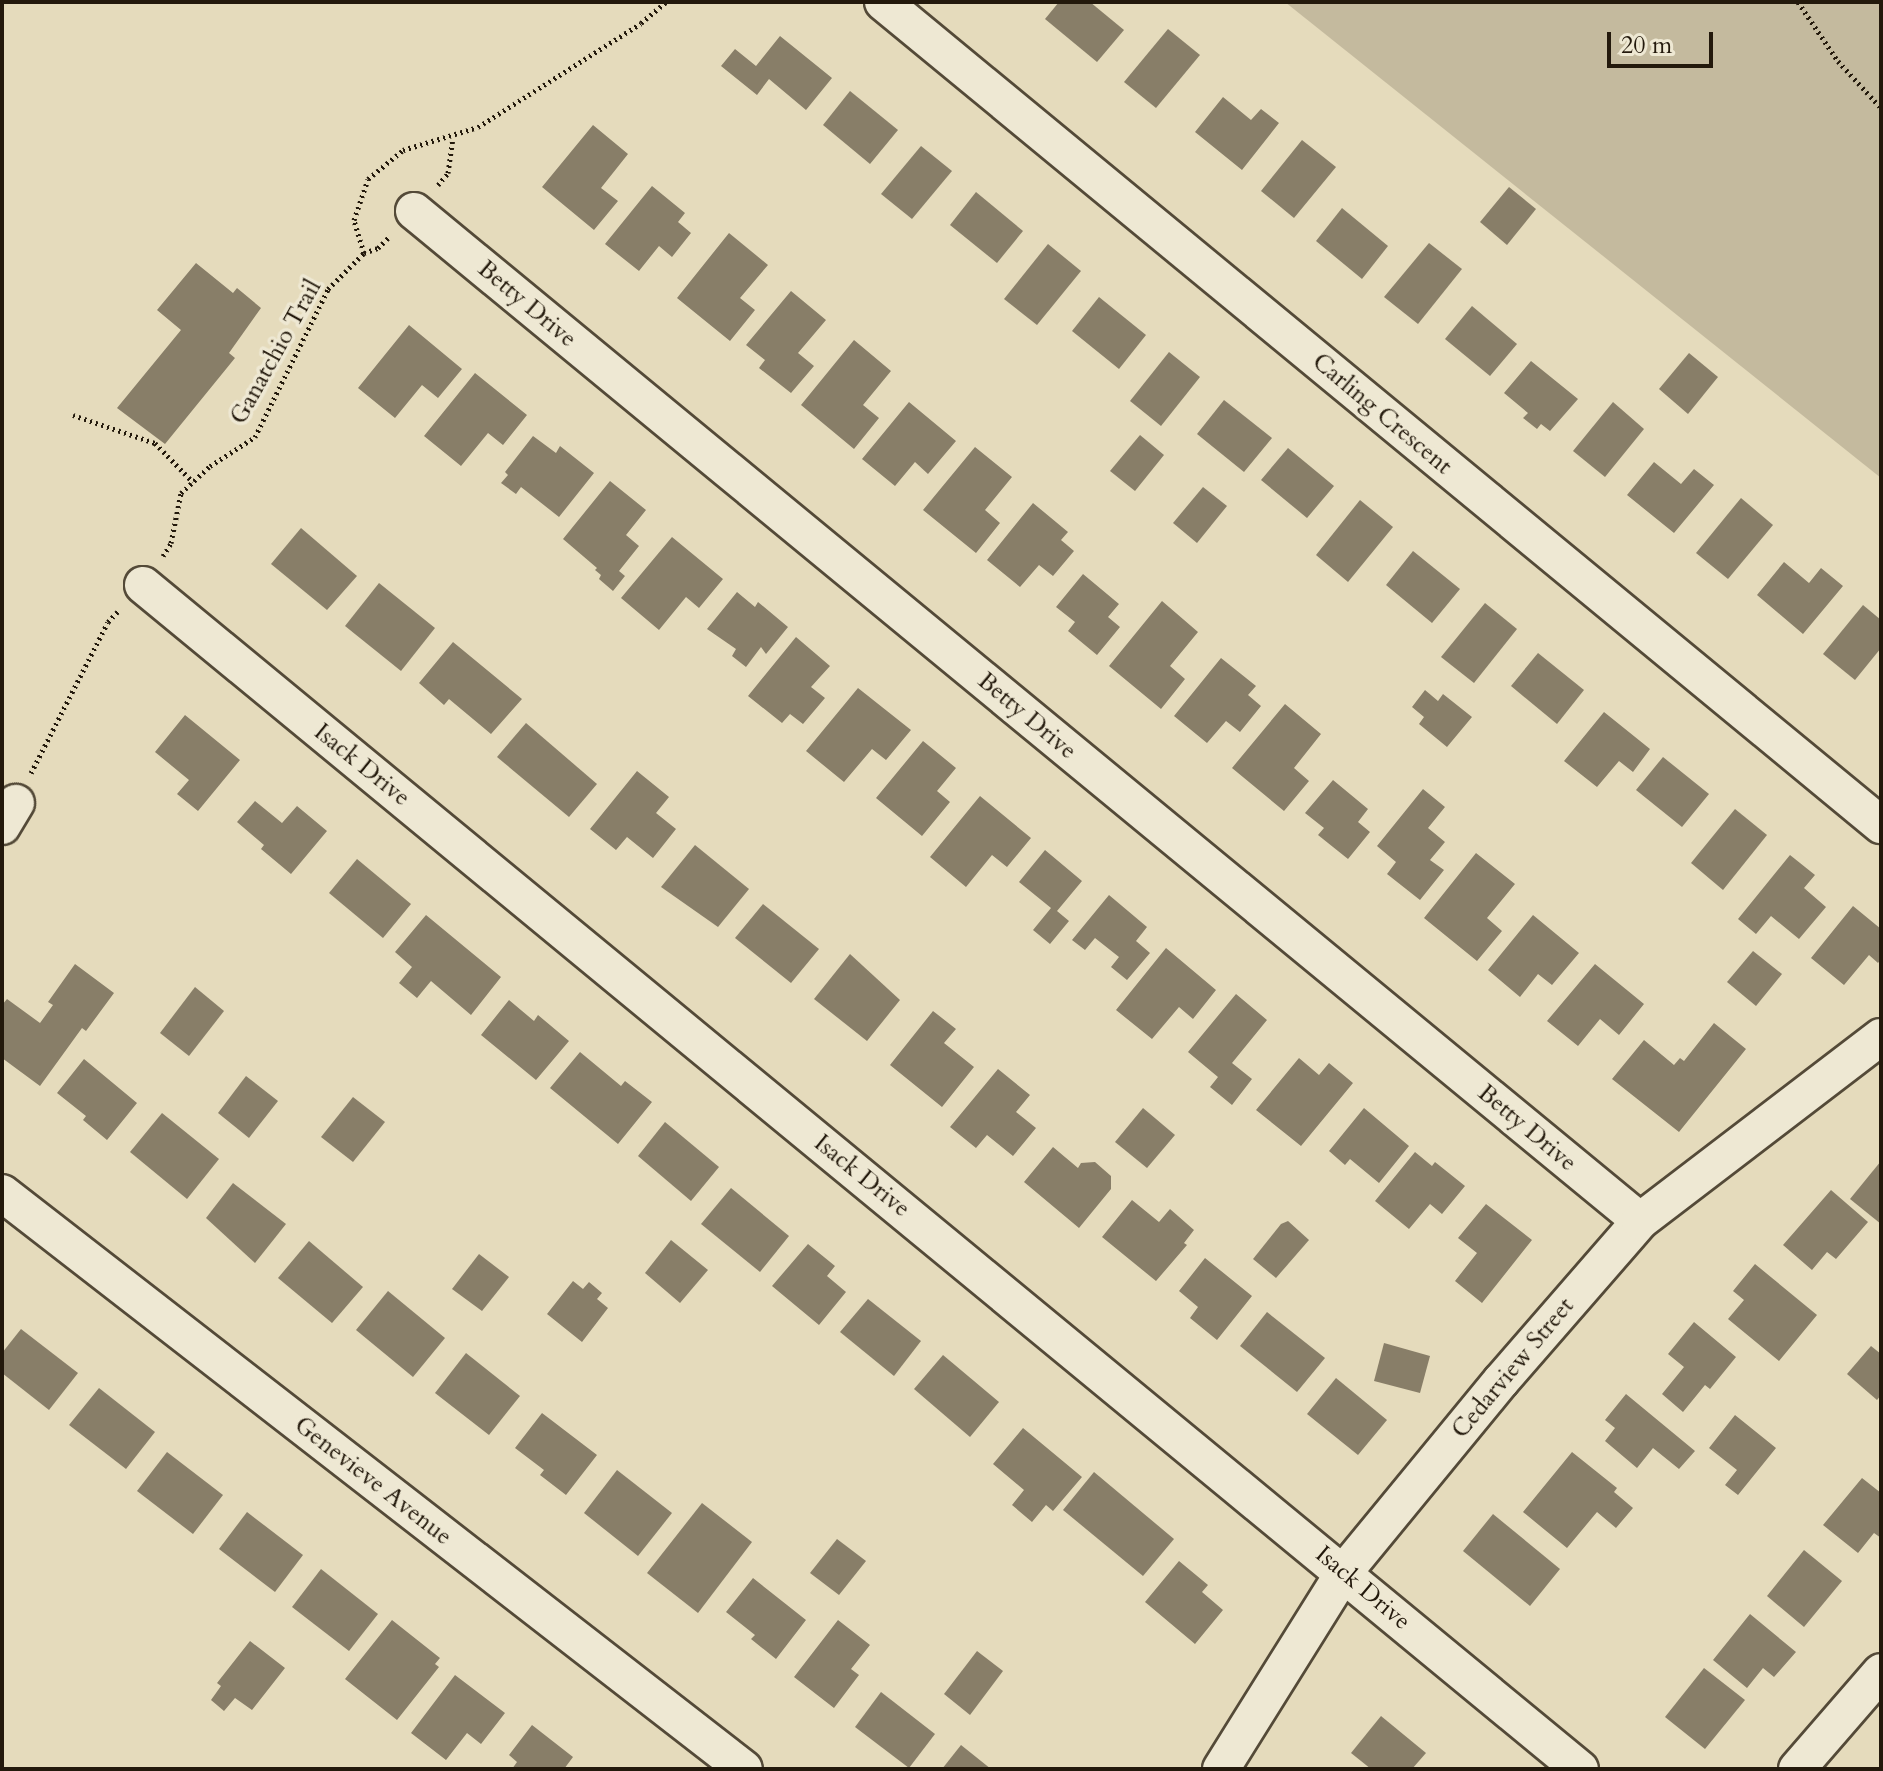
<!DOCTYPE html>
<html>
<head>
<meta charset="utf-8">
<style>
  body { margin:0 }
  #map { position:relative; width:1883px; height:1771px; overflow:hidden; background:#e5dbbc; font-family:Cardo,serif }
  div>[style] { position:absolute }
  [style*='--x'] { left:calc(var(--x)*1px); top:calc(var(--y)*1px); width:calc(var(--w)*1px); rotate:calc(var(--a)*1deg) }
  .green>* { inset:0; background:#c4ba9e }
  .building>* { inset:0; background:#887e68 }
  .path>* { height:5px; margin-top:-2.5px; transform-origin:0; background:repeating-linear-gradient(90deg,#23190c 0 2px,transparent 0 6px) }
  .roads { filter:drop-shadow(2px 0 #544a38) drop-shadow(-2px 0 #544a38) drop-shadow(0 2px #544a38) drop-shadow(0 -2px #544a38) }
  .street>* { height:36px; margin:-18px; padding:0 18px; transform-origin:18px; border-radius:18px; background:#eee8d3 }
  span { translate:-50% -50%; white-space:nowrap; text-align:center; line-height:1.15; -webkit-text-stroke:7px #eee8d3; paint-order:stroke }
  .street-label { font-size:24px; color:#23190c }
  .frame { position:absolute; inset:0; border:4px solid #23190c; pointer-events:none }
  .scale { position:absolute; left:1607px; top:32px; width:106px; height:36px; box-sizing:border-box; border:4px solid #23190c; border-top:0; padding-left:10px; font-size:24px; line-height:28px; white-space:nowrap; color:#23190c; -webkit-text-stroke:6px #eee8d3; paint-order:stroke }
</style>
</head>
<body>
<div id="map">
  <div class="green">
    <i style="clip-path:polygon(1285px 2px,1881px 2px,1881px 478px)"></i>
  </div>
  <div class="building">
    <i style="clip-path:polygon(1059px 2px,1090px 2px,1124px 30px,1097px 62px,1045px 19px)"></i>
    <i style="clip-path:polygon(1168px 29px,1200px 55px,1156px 108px,1124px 82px)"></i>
    <i style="clip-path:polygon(780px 36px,832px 78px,806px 110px,769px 79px,757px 95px,721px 66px,735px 49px,756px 66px)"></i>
    <i style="clip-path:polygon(850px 91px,898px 130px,870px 164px,823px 125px)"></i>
    <i style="clip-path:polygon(1223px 97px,1251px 120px,1261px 109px,1279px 123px,1242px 170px,1195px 132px)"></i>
    <i style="clip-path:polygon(593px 125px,628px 154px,601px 188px,618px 201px,594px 230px,542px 187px)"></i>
    <i style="clip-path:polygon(1302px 140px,1336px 167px,1294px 218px,1261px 191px)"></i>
    <i style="clip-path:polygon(921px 146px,952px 171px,912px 219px,881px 194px)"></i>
    <i style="clip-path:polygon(652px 186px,685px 213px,678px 222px,691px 233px,672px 257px,659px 246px,639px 271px,605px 244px)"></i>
    <i style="clip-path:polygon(1509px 187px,1536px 209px,1507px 245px,1480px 222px)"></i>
    <i style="clip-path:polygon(976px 192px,1023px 231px,997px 263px,950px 225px)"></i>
    <i style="clip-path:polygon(1342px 208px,1388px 246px,1362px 279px,1316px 241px)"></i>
    <i style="clip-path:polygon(729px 233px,768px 265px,740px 298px,755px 310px,730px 341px,677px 298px)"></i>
    <i style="clip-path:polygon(1429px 243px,1462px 269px,1418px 324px,1384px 297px)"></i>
    <i style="clip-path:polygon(1048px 244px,1081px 271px,1037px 325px,1004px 299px)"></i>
    <i style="clip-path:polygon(196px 263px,233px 293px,237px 288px,261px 308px,229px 353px,235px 358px,165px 444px,117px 408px,181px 330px,157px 310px)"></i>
    <i style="clip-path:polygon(791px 291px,826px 320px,798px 353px,814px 366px,791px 393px,759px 368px,765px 360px,746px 345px)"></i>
    <i style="clip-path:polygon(1099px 297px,1146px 335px,1119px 369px,1072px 331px)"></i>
    <i style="clip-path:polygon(1472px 306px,1517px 344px,1490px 376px,1445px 339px)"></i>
    <i style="clip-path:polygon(409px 325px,462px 369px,438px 398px,422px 385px,395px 418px,358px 388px)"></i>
    <i style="clip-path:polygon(854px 340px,891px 371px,863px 405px,879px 418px,854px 449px,801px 405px)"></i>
    <i style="clip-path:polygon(1169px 352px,1200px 377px,1161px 426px,1130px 401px)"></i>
    <i style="clip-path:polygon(1689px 353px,1718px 377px,1688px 414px,1659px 389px)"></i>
    <i style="clip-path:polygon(1531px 361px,1578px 399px,1550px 431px,1541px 424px,1537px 429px,1523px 418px,1528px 413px,1504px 393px)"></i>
    <i style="clip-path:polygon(475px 373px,527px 415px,503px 445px,488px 433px,461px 466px,424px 436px)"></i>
    <i style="clip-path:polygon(1224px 400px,1272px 438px,1244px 472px,1197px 434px)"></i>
    <i style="clip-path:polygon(909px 402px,956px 441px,928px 474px,915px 462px,895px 486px,862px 459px)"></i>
    <i style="clip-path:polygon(1613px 402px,1644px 429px,1605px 477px,1573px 451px)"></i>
    <i style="clip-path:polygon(1140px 435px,1164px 455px,1135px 491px,1110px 471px)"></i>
    <i style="clip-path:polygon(533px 436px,556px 453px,560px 446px,594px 473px,559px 517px,521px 487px,516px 494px,501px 483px,508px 475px,505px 472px)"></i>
    <i style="clip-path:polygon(975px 447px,1012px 477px,985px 510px,1000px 523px,976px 553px,923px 510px)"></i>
    <i style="clip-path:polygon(1288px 448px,1334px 486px,1307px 518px,1261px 480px)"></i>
    <i style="clip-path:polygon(1654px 462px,1681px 484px,1694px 469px,1714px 485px,1674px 533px,1627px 495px)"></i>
    <i style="clip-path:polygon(610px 481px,646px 510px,626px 535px,639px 546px,619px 571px,625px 576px,613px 591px,599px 579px,601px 575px,595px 570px,597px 568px,563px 539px)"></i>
    <i style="clip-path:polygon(1203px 487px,1227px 506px,1197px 543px,1173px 523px)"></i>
    <i style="clip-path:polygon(1741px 498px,1773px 525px,1728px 579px,1696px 553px)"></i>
    <i style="clip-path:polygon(1360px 500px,1393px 527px,1348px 582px,1316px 555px)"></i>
    <i style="clip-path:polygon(1033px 503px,1068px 532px,1061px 540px,1074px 551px,1053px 576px,1039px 565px,1020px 587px,987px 560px)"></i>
    <i style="clip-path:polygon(301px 528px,357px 576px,327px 610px,271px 564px)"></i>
    <i style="clip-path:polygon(672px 537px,723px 579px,699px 608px,686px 597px,659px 630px,621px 598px)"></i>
    <i style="clip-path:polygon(1413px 551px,1460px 589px,1432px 623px,1386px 585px)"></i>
    <i style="clip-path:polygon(1784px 562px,1809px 583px,1821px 568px,1843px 586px,1803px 634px,1757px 595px)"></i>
    <i style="clip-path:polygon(1083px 574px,1119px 604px,1108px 617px,1120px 627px,1097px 655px,1068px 631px,1075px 622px,1056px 607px)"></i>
    <i style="clip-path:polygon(379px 583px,435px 628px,401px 671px,345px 626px)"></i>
    <i style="clip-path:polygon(737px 592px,755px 607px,758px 602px,788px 627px,766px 654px,761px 647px,746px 667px,732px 656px,736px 649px,707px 629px)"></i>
    <i style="clip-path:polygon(1162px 601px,1198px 632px,1170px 666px,1185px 679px,1161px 709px,1109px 666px)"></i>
    <i style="clip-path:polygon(1485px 603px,1517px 629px,1474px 683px,1441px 657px)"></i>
    <i style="clip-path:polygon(1863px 605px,1881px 620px,1881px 648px,1855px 680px,1823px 654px)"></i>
    <i style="clip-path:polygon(796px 637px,830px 666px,811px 687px,825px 698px,803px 724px,790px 714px,782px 723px,748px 696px)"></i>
    <i style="clip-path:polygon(453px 642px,522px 699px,491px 734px,449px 699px,444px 705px,419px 683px)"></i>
    <i style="clip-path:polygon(1538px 653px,1584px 690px,1557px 724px,1511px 686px)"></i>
    <i style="clip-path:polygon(1221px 658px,1256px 686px,1248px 695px,1261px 706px,1240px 732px,1226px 721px,1207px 743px,1174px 716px)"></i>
    <i style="clip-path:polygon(858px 688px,911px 730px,886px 760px,872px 749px,844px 782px,806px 751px)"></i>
    <i style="clip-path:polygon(1425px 690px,1438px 701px,1443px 694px,1472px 717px,1447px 747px,1419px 724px,1424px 717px,1412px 707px)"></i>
    <i style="clip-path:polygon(1285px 704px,1321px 734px,1294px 768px,1309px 781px,1284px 811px,1232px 768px)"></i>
    <i style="clip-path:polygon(1604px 712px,1650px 749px,1633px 772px,1619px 761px,1597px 787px,1564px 761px)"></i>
    <i style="clip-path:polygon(185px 715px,240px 760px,198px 811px,177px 794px,189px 780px,155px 752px)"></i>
    <i style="clip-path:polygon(526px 723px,597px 784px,569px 817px,497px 757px)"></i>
    <i style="clip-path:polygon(923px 741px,956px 768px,937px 791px,950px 802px,922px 836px,876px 798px)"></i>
    <i style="clip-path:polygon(1663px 757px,1709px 794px,1682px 827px,1636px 790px)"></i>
    <i style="clip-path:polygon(637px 771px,669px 797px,656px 813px,676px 829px,653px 858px,627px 837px,616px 850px,590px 829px)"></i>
    <i style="clip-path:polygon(1333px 780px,1368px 809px,1358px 822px,1370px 832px,1348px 859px,1318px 835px,1324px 828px,1305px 813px)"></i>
    <i style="clip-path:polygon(1423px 789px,1445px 807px,1428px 828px,1445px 842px,1430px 860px,1444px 870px,1420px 900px,1387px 874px,1396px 862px,1377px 846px)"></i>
    <i style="clip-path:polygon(980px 796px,1031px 838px,1007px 867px,992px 855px,966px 887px,930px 857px)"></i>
    <i style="clip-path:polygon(255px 801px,282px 823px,297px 806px,327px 831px,291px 874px,261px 849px,264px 845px,237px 822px)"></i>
    <i style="clip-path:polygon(1735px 809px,1767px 835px,1723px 890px,1691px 863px)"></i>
    <i style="clip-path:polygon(695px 845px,749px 889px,718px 927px,661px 887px)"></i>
    <i style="clip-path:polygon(1045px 850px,1082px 881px,1057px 911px,1069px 921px,1050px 944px,1033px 930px,1051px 908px,1019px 882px)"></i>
    <i style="clip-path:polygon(1476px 853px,1515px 884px,1487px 918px,1502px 931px,1477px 961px,1424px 918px)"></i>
    <i style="clip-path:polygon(1790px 855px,1815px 875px,1804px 888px,1826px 907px,1799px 939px,1771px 916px,1756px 934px,1738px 919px)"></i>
    <i style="clip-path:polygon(357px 859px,411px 904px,383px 938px,329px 893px)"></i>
    <i style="clip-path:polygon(1109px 895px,1147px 927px,1136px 941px,1150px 953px,1127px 980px,1111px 967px,1119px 957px,1095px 938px,1085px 950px,1072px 940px)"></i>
    <i style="clip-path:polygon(763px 904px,819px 949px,791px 983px,735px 938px)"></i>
    <i style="clip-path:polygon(1853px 906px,1881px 929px,1881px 959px,1878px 963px,1869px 955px,1844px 985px,1811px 958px)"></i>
    <i style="clip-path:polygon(426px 915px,501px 977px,471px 1015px,431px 981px,417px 998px,399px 983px,412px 967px,395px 952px)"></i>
    <i style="clip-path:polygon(1533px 915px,1579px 953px,1552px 985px,1538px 974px,1520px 997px,1488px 970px)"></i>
    <i style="clip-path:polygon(1166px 948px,1216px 990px,1193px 1019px,1179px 1007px,1152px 1039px,1116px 1010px)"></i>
    <i style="clip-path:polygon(1753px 951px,1782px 974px,1756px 1006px,1727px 982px)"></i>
    <i style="clip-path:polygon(850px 954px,900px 1000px,867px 1041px,814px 999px)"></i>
    <i style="clip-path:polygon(75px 964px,114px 993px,86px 1031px,82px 1028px,40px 1086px,2px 1058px,2px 1005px,7px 999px,40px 1023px,53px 1005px,48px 1002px)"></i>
    <i style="clip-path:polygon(1595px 964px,1644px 1004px,1619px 1035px,1600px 1019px,1578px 1046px,1547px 1021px)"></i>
    <i style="clip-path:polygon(195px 987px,224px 1011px,189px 1056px,160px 1033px)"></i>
    <i style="clip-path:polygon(1236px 994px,1267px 1020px,1232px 1063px,1252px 1079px,1232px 1105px,1210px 1087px,1218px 1077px,1188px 1052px)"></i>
    <i style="clip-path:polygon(509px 1000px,534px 1021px,538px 1015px,569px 1041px,536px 1080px,481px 1035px)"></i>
    <i style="clip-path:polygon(933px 1011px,956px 1029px,944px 1043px,974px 1067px,942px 1107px,890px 1065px)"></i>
    <i style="clip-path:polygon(1714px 1023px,1746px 1049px,1679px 1132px,1612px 1079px,1644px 1040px,1674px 1065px,1680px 1058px,1684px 1061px)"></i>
    <i style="clip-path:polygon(580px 1052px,621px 1086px,625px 1081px,652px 1102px,618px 1144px,550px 1088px)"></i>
    <i style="clip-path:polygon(1299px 1058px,1319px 1075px,1329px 1063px,1353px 1083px,1301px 1146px,1256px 1110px)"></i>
    <i style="clip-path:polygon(84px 1059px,137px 1103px,107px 1140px,83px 1120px,86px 1116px,57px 1093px)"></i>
    <i style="clip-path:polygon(998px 1069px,1030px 1095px,1016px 1112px,1036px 1128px,1013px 1156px,987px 1135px,976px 1148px,950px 1127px)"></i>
    <i style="clip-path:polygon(246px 1076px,278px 1101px,249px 1138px,218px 1113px)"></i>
    <i style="clip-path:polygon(353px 1097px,385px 1122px,353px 1162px,321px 1137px)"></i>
    <i style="clip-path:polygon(1143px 1108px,1175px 1135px,1147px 1168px,1115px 1142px)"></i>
    <i style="clip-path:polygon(1364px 1108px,1409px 1146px,1379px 1183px,1350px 1159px,1345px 1165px,1329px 1151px)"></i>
    <i style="clip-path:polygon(162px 1113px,219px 1159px,187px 1199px,130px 1152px)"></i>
    <i style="clip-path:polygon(665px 1122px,719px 1167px,691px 1201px,638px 1156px)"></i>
    <i style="clip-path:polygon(1053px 1147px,1078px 1168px,1081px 1163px,1095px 1162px,1111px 1176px,1111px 1189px,1079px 1228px,1024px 1182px)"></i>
    <i style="clip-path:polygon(1415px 1152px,1432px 1166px,1435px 1162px,1465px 1186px,1442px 1214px,1430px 1204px,1409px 1229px,1375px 1201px)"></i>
    <i style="clip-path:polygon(1881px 1161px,1881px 1224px,1850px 1199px)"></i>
    <i style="clip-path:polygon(233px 1183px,286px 1224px,255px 1263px,206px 1218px)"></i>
    <i style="clip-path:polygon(731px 1188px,789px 1236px,760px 1272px,701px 1224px)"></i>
    <i style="clip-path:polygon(1831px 1190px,1868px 1222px,1836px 1259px,1827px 1252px,1812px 1270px,1783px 1245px)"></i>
    <i style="clip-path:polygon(1132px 1200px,1159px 1222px,1170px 1209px,1194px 1230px,1184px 1243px,1187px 1245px,1156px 1281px,1102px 1237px)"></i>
    <i style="clip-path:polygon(1486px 1204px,1532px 1240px,1482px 1303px,1455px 1281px,1477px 1253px,1458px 1238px)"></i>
    <i style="clip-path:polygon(1288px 1221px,1309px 1240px,1276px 1278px,1253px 1259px,1281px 1224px)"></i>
    <i style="clip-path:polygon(671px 1240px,708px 1270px,680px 1303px,645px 1273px)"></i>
    <i style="clip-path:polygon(309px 1241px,363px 1287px,332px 1323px,278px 1278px)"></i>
    <i style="clip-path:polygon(808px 1244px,835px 1266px,827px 1276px,846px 1292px,819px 1325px,772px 1286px)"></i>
    <i style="clip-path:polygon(479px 1254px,509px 1277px,482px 1311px,452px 1289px)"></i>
    <i style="clip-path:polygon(1205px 1258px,1252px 1296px,1217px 1340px,1190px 1318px,1198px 1307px,1179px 1291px)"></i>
    <i style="clip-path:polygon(1755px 1264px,1817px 1315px,1779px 1361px,1728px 1319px,1744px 1300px,1733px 1291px)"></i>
    <i style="clip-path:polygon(573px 1281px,583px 1289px,589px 1282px,602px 1293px,597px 1299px,608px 1308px,582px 1342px,547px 1314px)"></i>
    <i style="clip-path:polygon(388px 1291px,445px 1338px,413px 1377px,356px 1330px)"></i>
    <i style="clip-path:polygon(868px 1299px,921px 1341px,894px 1376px,840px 1332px)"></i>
    <i style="clip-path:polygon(1267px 1312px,1325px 1358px,1297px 1392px,1240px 1346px)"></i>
    <i style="clip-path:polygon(1694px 1322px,1736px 1357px,1710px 1389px,1705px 1385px,1683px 1412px,1662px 1394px,1684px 1367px,1668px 1354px)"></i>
    <i style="clip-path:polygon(21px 1329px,78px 1373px,49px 1410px,2px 1373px,2px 1353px)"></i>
    <i style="clip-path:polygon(1384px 1343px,1430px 1356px,1420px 1393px,1374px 1381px)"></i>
    <i style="clip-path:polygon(1871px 1346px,1881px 1354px,1881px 1395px,1877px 1400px,1847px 1374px)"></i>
    <i style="clip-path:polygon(466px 1353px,520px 1396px,489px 1435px,435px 1393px)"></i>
    <i style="clip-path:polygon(943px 1355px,999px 1402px,970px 1437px,914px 1389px)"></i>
    <i style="clip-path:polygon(1336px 1378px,1387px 1420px,1358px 1455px,1307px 1414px)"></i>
    <i style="clip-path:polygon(99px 1388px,155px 1432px,126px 1469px,69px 1425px)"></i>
    <i style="clip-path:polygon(1626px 1394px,1695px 1451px,1679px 1469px,1653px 1448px,1637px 1468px,1605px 1441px,1615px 1428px,1605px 1420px)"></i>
    <i style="clip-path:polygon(542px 1413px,597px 1455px,566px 1495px,540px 1475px,544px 1470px,515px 1448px)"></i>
    <i style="clip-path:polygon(1735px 1415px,1776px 1448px,1738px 1495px,1725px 1485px,1737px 1470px,1709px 1448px)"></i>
    <i style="clip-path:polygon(1023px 1428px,1082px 1477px,1053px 1511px,1046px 1505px,1032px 1522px,1012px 1505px,1024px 1490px,993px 1464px)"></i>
    <i style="clip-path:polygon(167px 1452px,223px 1495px,193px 1534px,137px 1491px)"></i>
    <i style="clip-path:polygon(1572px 1452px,1617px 1488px,1614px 1492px,1633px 1508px,1616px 1528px,1597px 1512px,1567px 1548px,1523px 1512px)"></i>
    <i style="clip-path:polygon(617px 1470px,672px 1513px,638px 1556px,584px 1513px)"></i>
    <i style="clip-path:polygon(1094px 1472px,1174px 1539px,1143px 1576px,1063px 1510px)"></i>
    <i style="clip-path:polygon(1862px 1478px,1881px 1493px,1881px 1538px,1874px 1533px,1858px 1553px,1823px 1525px)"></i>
    <i style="clip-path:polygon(702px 1503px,752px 1542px,698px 1613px,647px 1573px)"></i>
    <i style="clip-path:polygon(247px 1512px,303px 1555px,275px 1592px,219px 1549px)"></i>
    <i style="clip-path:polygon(1493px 1514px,1560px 1569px,1530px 1606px,1463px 1551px)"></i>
    <i style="clip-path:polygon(837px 1539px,866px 1561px,839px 1595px,810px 1573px)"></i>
    <i style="clip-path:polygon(1804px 1550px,1842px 1581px,1804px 1627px,1767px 1596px)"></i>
    <i style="clip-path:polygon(1179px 1561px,1208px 1585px,1202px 1592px,1223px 1610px,1195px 1644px,1145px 1602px)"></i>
    <i style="clip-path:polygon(321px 1569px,378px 1614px,349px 1651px,292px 1607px)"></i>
    <i style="clip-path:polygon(753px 1578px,806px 1620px,776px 1659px,751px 1639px,755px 1635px,726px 1612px)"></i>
    <i style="clip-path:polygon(1750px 1614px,1796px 1652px,1774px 1677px,1763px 1668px,1747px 1688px,1713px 1660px)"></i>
    <i style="clip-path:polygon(392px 1620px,440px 1658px,435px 1664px,439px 1667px,397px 1720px,345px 1679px)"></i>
    <i style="clip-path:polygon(838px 1620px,870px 1645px,851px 1669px,859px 1675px,834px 1708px,794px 1677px)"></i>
    <i style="clip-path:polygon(250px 1641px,285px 1668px,252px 1710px,235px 1698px,224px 1711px,211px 1700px,221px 1686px,217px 1683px)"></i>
    <i style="clip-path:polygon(977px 1651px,1003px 1671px,970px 1715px,944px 1694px)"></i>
    <i style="clip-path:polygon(1704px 1668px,1745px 1700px,1705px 1749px,1665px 1717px)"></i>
    <i style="clip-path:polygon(455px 1675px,505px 1713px,481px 1744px,467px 1733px,446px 1760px,411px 1733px)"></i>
    <i style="clip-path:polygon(881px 1692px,935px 1734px,909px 1768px,855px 1727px)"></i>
    <i style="clip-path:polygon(1381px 1716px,1426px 1753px,1412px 1769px,1371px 1769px,1351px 1753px)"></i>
    <i style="clip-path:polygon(532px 1725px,573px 1757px,564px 1769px,512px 1769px,517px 1762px,509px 1755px)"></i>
    <i style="clip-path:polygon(961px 1745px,991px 1769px,942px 1769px)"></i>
  </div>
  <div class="path">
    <i style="--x:1798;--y:2;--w:71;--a:55.9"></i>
    <i style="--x:1838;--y:61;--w:64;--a:47.5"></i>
    <i style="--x:438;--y:185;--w:16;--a:-50"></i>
    <i style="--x:448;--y:173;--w:35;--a:-82"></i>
    <i style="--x:364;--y:253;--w:15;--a:-20"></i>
    <i style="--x:378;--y:248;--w:17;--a:-45"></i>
    <i style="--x:73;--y:415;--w:87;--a:18.9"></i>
    <i style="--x:155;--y:443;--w:54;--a:45.7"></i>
    <i style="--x:163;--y:556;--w:15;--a:-58"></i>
    <i style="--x:171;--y:543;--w:51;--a:-78.7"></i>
    <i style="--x:181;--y:493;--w:40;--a:-43"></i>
    <i style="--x:210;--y:466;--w:54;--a:-32.8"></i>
    <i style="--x:255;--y:437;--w:165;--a:-63.7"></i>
    <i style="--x:328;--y:289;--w:51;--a:-45"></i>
    <i style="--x:364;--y:253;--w:34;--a:-107"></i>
    <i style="--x:354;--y:220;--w:43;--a:-71.1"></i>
    <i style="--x:368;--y:179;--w:45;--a:-39.6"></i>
    <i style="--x:403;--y:150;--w:78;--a:-17"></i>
    <i style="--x:478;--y:127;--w:193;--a:-32.5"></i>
    <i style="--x:641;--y:23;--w:33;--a:-40"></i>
    <i style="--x:31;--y:773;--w:169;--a:-63"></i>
    <i style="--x:108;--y:622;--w:16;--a:-47"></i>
  </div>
  <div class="roads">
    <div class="street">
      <i style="--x:883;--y:2;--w:1294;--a:39.51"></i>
      <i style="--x:414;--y:211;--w:1588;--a:39.48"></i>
      <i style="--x:143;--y:585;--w:1862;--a:39.49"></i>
      <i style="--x:2;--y:826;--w:27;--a:-59"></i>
      <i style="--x:2;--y:1193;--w:939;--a:37.82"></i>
      <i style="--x:1221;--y:1769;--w:232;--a:-58"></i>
      <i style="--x:1344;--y:1572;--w:247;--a:-50.6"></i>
      <i style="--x:1501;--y:1381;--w:212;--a:-49"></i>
      <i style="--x:1640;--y:1221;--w:303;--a:-37.4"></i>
      <i style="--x:1797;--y:1769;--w:128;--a:-49.1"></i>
    </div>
  </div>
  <div class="street-label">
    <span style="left:527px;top:304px;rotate:40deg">Betty Drive</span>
    <span style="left:276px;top:352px;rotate:-61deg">Ganatchio Trail</span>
    <span style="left:1382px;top:414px;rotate:40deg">Carling Crescent</span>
    <span style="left:1027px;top:716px;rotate:40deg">Betty Drive</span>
    <span style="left:362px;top:765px;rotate:39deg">Isack Drive</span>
    <span style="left:1527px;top:1128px;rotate:40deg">Betty Drive</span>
    <span style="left:862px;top:1176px;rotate:39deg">Isack Drive</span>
    <span style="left:1513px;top:1368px;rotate:-50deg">Cedarview Street</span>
    <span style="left:373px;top:1481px;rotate:38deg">Genevieve Avenue</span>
    <span style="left:1363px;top:1588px;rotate:40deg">Isack Drive</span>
  </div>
  <div class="frame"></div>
  <div class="scale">20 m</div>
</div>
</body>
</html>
